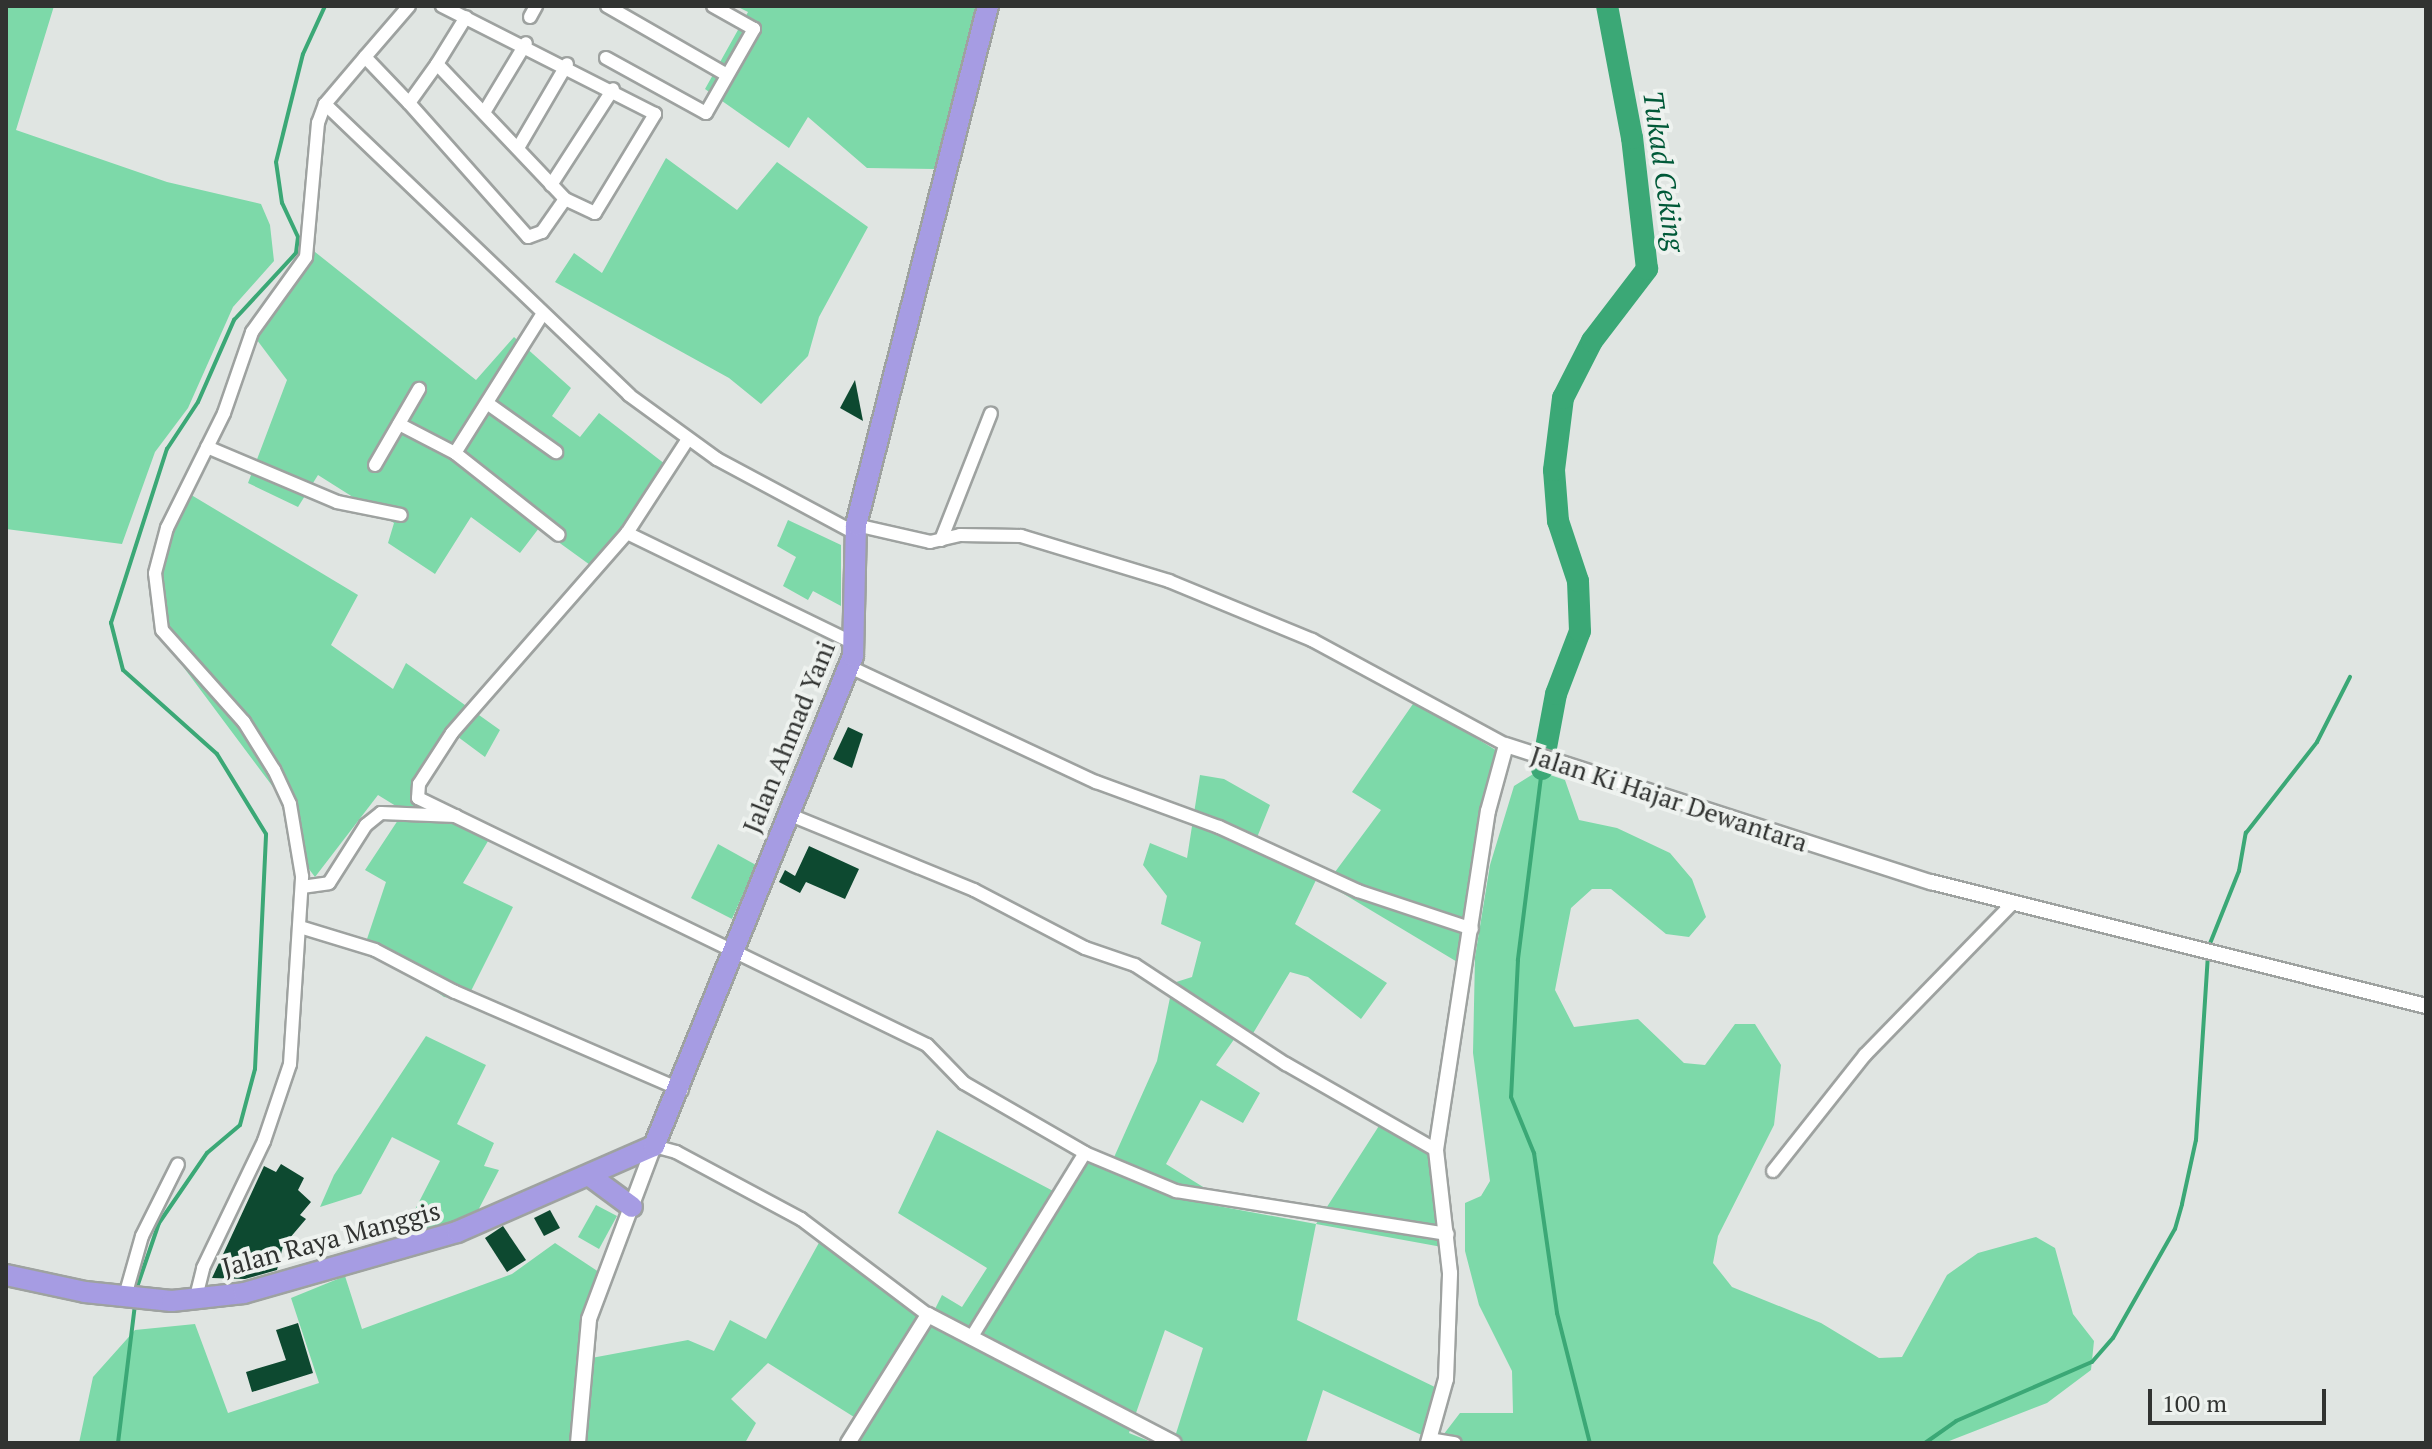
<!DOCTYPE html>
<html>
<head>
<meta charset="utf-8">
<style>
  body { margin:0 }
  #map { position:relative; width:2432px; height:1449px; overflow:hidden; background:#e0e5e2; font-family:"PT Serif",serif }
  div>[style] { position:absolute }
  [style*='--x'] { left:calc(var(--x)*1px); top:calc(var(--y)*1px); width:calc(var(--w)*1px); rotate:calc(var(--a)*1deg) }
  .green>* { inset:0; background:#7dd9a9 }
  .stream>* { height:4px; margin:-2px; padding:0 2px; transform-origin:2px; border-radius:2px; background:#3ba876 }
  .river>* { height:22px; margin:-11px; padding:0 11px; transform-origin:11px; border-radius:11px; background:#3ba876 }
  .building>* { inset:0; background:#0d4930 }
  .roads { filter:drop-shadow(2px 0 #9ea2a0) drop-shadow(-2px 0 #9ea2a0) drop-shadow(0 2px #9ea2a0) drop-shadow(0 -2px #9ea2a0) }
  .minor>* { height:12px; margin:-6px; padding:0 6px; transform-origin:6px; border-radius:6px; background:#fff }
  .tertiary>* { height:14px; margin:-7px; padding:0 7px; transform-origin:7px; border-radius:7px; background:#fff }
  .trunk>* { height:20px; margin:-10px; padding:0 10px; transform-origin:10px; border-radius:10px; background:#a69ce3 }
  span { translate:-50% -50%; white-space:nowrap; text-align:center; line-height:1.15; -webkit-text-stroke:8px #eef2ef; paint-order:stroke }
  .street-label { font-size:26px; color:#313331 }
  .water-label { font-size:28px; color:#005938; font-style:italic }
  .frame { position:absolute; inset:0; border:8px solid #313331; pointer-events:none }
  .scale { position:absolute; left:2148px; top:1389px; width:178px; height:36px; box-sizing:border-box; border:4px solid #313331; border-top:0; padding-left:10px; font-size:24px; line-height:28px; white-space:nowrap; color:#313331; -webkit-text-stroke:6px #eef2ef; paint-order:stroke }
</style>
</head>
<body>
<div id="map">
  <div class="green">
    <i style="clip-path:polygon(6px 6px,54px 6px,16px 130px,167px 182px,261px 204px,270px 225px,274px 261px,233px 307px,188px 408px,155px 452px,122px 544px,6px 529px)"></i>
    <i style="clip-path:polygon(736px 6px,979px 6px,934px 169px,867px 168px,808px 117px,789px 148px,705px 89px,748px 12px)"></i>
    <i style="clip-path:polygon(666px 158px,737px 210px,777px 162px,868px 227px,819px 317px,808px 356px,761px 404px,729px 378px,555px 282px,574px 253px,602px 273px)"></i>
    <i style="clip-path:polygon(305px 244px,476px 380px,514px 337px,571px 388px,552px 416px,580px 437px,599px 413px,674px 471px,597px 570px,539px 528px,520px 553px,471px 517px,435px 574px,388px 543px,394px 523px,318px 475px,298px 507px,248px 483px,287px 380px,251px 332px,295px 276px)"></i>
    <i style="clip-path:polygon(183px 490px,358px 595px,331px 645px,393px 689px,406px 663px,500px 730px,485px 757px,454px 734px,418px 792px,494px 831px,463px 883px,513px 907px,466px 1001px,444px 997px,366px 942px,386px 882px,365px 870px,404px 811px,378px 795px,315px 877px,293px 848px,279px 795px,155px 629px,153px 570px)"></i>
    <i style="clip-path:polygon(788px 520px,841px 545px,841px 606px,813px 591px,808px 600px,783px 586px,796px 557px,777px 546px)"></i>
    <i style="clip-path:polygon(1415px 701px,1499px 752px,1464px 966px,1317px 878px,1295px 924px,1387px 983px,1361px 1019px,1308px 977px,1290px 972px,1246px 1045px,1235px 1038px,1216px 1065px,1260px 1093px,1243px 1123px,1201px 1100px,1166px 1164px,1208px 1190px,1207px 1204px,1316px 1224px,1384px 1118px,1434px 1148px,1431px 1185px,1442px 1247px,1316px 1224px,1297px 1320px,1441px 1390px,1426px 1437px,1323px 1390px,1306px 1443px,1173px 1443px,1203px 1348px,1165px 1330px,1129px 1433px,1154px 1443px,838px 1443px,854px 1417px,768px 1363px,731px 1399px,756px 1423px,745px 1443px,79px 1443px,93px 1377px,135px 1330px,195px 1324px,228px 1413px,319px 1383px,291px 1298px,345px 1276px,362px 1329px,512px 1274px,555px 1243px,608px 1278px,586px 1359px,688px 1340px,714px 1351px,730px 1320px,766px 1339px,821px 1239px,930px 1319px,942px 1295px,962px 1307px,987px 1268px,898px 1213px,937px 1130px,1057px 1193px,1079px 1146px,1111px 1164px,1157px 1061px,1173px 983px,1192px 977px,1201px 942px,1161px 924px,1167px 896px,1143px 865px,1150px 843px,1187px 858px,1200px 775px,1224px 779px,1270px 805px,1256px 840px,1335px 872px,1381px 810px,1352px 792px)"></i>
    <i style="clip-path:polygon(1538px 771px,1565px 780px,1579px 820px,1617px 828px,1670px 853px,1692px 879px,1706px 917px,1689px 937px,1666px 934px,1611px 889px,1592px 889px,1571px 908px,1555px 990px,1574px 1027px,1638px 1019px,1684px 1063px,1705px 1065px,1735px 1024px,1755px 1024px,1781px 1065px,1774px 1125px,1718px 1236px,1713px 1263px,1732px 1287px,1821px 1323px,1879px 1358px,1902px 1357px,1947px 1275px,1978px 1253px,2036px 1237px,2055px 1248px,2073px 1314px,2094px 1341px,2091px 1370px,2047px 1403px,1944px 1443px,1437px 1443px,1460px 1413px,1513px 1413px,1512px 1371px,1479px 1305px,1465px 1251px,1465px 1203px,1481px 1196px,1490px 1181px,1473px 1053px,1475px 957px,1490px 865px,1514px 786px)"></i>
    <i style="clip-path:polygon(718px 844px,756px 865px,732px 919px,691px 898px)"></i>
    <i style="clip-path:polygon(426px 1036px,486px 1065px,457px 1124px,494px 1143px,484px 1166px,499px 1170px,470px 1226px,410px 1251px,402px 1235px,440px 1161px,392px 1137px,361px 1194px,320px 1207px,334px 1175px)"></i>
    <i style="clip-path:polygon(596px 1205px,617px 1216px,599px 1249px,578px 1237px)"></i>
  </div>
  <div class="stream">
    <i style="--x:1542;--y:769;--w:193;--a:97.2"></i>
    <i style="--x:1518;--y:960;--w:137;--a:92.9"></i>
    <i style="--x:1511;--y:1097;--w:61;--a:67.7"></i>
    <i style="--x:1534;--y:1153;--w:162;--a:81.8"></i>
    <i style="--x:1557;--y:1313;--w:134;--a:75.8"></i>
    <i style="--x:2209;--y:946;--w:81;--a:-68.2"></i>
    <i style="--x:2239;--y:871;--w:39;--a:-80"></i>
    <i style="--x:2246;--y:833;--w:115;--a:-52"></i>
    <i style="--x:2317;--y:742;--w:73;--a:-63.1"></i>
    <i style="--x:135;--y:1293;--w:74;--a:-71.1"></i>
    <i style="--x:159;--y:1223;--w:85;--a:-55.6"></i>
    <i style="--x:207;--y:1153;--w:43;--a:-40.3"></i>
    <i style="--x:240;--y:1125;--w:58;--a:-75"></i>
    <i style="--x:255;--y:1069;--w:235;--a:-87.3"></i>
    <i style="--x:266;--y:834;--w:94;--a:-121.5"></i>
    <i style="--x:217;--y:754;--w:126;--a:-138.2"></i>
    <i style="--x:123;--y:670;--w:49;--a:-104.3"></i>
    <i style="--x:111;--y:623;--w:183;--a:-72.2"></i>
    <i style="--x:167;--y:449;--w:56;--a:-56.6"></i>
    <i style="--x:198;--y:402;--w:90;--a:-66.3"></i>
    <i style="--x:234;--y:320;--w:91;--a:-47.2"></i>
    <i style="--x:296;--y:253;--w:16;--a:-83"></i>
    <i style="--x:298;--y:237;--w:38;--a:-115"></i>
    <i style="--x:282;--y:203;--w:41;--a:-98.3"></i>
    <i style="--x:276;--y:162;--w:111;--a:-76"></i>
    <i style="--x:303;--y:54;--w:53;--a:-65.4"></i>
    <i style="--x:118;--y:1443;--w:139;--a:-83"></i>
    <i style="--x:1925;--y:1443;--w:38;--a:-35"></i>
    <i style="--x:1956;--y:1421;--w:148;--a:-23.5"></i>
    <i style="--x:2092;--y:1362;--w:32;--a:-49"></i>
    <i style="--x:2113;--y:1338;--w:125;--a:-60.4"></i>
    <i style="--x:2175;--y:1229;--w:26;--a:-74"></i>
    <i style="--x:2182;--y:1204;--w:66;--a:-77.7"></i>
    <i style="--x:2196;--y:1140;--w:185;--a:-86.3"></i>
  </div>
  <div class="river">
    <i style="--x:1542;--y:769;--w:76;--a:-79.4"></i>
    <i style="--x:1556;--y:694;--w:67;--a:-69.1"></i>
    <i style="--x:1580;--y:631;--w:50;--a:-92.3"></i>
    <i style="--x:1578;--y:581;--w:63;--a:-108.4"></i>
    <i style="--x:1558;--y:521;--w:51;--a:-94.5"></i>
    <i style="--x:1554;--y:470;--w:73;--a:-82.9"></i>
    <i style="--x:1563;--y:398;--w:64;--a:-63"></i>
    <i style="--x:1592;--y:341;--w:91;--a:-52.6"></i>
    <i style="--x:1647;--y:269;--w:132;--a:-96.5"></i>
    <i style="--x:1632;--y:138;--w:134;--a:-100.7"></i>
  </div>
  <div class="building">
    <i style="clip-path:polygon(855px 380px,863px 421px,840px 408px)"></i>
    <i style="clip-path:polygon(848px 727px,863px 734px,852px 768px,833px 759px)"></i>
    <i style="clip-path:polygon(809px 846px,859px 869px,845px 899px,806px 882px,800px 893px,779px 882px,785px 870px,795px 876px)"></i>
    <i style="clip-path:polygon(281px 1164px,304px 1178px,298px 1190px,311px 1202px,300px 1215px,306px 1219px,283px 1246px,277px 1270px,245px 1279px,212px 1278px,264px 1166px,276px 1172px)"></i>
    <i style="clip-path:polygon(550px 1210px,560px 1228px,544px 1236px,534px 1218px)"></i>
    <i style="clip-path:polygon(503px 1226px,526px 1260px,507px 1272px,485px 1238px)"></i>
    <i style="clip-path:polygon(298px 1323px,313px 1373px,252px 1392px,246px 1372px,286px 1360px,276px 1330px)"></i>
  </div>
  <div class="roads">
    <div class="minor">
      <i style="--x:409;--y:6;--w:67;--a:130.8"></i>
      <i style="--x:365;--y:57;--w:64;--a:46.3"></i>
      <i style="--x:409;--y:103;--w:48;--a:-54.3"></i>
      <i style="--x:437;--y:64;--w:186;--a:46.5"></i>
      <i style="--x:565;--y:199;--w:33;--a:25"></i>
      <i style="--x:595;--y:213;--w:116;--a:-58.8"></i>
      <i style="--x:655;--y:114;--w:239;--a:-153.1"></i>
      <i style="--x:607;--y:6;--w:138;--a:29.9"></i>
      <i style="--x:530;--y:17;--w:13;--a:-61"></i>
      <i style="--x:606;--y:58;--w:114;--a:28.8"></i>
      <i style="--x:706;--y:113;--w:97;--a:-60.3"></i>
      <i style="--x:754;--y:29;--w:47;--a:-150.7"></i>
      <i style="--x:437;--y:64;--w:55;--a:-58.3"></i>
      <i style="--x:409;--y:103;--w:179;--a:48.4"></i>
      <i style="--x:528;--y:237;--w:15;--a:-20"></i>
      <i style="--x:542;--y:232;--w:40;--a:-55.1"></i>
      <i style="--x:325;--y:104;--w:421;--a:43.7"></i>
      <i style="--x:629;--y:395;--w:109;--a:36"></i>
      <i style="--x:717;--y:459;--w:159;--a:28.2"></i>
      <i style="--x:485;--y:111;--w:79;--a:-58.9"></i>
      <i style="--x:518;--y:148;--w:97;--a:-59.7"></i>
      <i style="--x:551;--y:185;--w:114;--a:-57.1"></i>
      <i style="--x:487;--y:403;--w:85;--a:35.4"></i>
      <i style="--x:399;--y:424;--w:63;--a:27.4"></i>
      <i style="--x:455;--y:453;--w:132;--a:38.3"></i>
      <i style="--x:688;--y:439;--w:112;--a:123"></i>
      <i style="--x:627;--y:533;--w:266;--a:131.2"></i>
      <i style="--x:452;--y:733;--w:61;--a:122.9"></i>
      <i style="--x:419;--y:784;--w:14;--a:94"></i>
      <i style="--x:418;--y:798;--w:566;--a:25.89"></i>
      <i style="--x:927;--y:1045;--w:53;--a:45.8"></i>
      <i style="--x:964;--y:1083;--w:140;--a:30"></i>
      <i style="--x:1085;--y:1153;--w:99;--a:22.7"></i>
      <i style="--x:1176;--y:1191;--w:275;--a:9"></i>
      <i style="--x:207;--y:447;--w:141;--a:22.9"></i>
      <i style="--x:337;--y:502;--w:65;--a:11.5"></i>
      <i style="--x:455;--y:453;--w:163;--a:-57.8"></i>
      <i style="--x:375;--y:465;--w:88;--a:-59.9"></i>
      <i style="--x:856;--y:525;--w:76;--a:12.9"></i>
      <i style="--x:930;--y:542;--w:31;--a:-13"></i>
      <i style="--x:960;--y:535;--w:61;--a:0.9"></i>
      <i style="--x:1021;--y:536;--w:155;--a:16.9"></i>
      <i style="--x:1169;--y:581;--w:155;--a:22.4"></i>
      <i style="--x:1312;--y:640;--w:221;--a:28.4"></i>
      <i style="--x:627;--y:533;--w:254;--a:25.9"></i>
      <i style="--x:941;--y:540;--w:136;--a:-68.5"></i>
      <i style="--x:850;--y:667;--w:272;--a:25.1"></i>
      <i style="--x:1096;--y:782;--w:131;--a:20.1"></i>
      <i style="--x:1219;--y:827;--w:153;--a:24.7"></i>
      <i style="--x:1358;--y:891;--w:120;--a:18.4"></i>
      <i style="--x:788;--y:814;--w:201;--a:22.2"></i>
      <i style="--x:974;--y:890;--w:125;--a:27.6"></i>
      <i style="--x:1085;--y:948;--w:53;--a:18.8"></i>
      <i style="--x:1135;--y:965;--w:181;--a:33.3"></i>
      <i style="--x:1286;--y:1064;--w:173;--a:29.8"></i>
      <i style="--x:302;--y:887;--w:27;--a:-8"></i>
      <i style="--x:329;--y:883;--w:69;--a:-57.5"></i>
      <i style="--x:366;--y:825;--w:19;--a:-39"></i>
      <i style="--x:381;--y:813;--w:75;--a:2.3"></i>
      <i style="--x:300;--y:927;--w:78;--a:17"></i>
      <i style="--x:375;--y:950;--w:90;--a:27.7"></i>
      <i style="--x:455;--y:992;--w:247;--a:23.4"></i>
      <i style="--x:654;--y:1146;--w:23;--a:15"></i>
      <i style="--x:676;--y:1152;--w:142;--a:28.2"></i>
      <i style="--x:801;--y:1219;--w:159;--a:37.1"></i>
      <i style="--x:1773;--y:1171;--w:148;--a:-51.6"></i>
      <i style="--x:1865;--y:1055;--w:209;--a:-45.8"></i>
      <i style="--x:125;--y:1296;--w:62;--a:-74.2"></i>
      <i style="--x:142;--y:1236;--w:80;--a:-63.4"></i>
      <i style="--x:195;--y:1301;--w:34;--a:-76"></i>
      <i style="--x:203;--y:1268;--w:141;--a:-64.3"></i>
      <i style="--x:264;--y:1141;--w:81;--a:-71.3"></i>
      <i style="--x:290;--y:1064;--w:188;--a:-86.3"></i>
      <i style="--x:302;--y:876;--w:73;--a:-99.5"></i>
      <i style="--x:290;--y:804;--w:38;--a:-115"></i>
      <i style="--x:274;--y:770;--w:57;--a:-122"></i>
      <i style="--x:244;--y:722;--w:123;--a:-131.7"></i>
      <i style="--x:162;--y:630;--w:57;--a:-97"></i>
      <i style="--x:155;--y:573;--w:47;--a:-75.1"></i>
      <i style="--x:167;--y:528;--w:128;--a:-63.6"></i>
      <i style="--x:224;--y:413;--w:86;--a:-70.9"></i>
      <i style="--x:252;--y:332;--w:92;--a:-54.2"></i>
      <i style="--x:306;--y:257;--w:135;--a:-84.9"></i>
      <i style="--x:318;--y:123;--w:20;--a:-70"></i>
      <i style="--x:325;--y:104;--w:62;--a:-49.6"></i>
      <i style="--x:971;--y:1338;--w:217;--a:-58.4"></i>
      <i style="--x:1429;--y:1439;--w:26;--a:9"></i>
    </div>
    <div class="tertiary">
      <i style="--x:578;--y:1443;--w:124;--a:-84.9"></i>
      <i style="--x:589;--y:1319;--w:185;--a:-69.4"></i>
      <i style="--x:848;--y:1443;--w:151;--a:-58"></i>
      <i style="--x:928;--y:1315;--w:277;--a:27.5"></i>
      <i style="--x:1428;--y:1443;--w:66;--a:-74.3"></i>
      <i style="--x:1446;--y:1379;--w:106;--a:-87.8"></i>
      <i style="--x:1450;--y:1273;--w:124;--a:-96.5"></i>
      <i style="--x:1436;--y:1150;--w:343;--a:-81.3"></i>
      <i style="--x:1488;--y:811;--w:68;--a:-74.7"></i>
      <i style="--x:1506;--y:745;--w:447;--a:17.9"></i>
      <i style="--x:1931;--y:882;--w:510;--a:14.06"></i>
    </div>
    <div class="trunk">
      <i style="--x:590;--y:1176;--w:52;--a:36.4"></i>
      <i style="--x:6;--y:1275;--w:81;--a:12.1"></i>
      <i style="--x:85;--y:1292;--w:87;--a:5.9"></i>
      <i style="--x:172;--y:1301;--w:72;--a:-6.3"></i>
      <i style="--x:244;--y:1293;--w:222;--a:-16"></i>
      <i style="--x:457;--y:1232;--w:215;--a:-23.6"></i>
      <i style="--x:654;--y:1146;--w:529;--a:-67.9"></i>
      <i style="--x:853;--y:656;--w:131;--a:-88.7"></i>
      <i style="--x:856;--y:525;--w:536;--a:-75.73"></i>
    </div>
  </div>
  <div class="street-label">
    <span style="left:789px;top:737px;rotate:-68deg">Jalan Ahmad Yani</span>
    <span style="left:1669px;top:799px;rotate:18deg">Jalan Ki Hajar Dewantara</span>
    <span style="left:331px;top:1239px;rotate:-15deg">Jalan Raya Manggis</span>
  </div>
  <div class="water-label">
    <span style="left:1664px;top:171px;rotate:82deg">Tukad Ceking</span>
  </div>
  <div class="frame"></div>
  <div class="scale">100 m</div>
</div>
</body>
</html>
